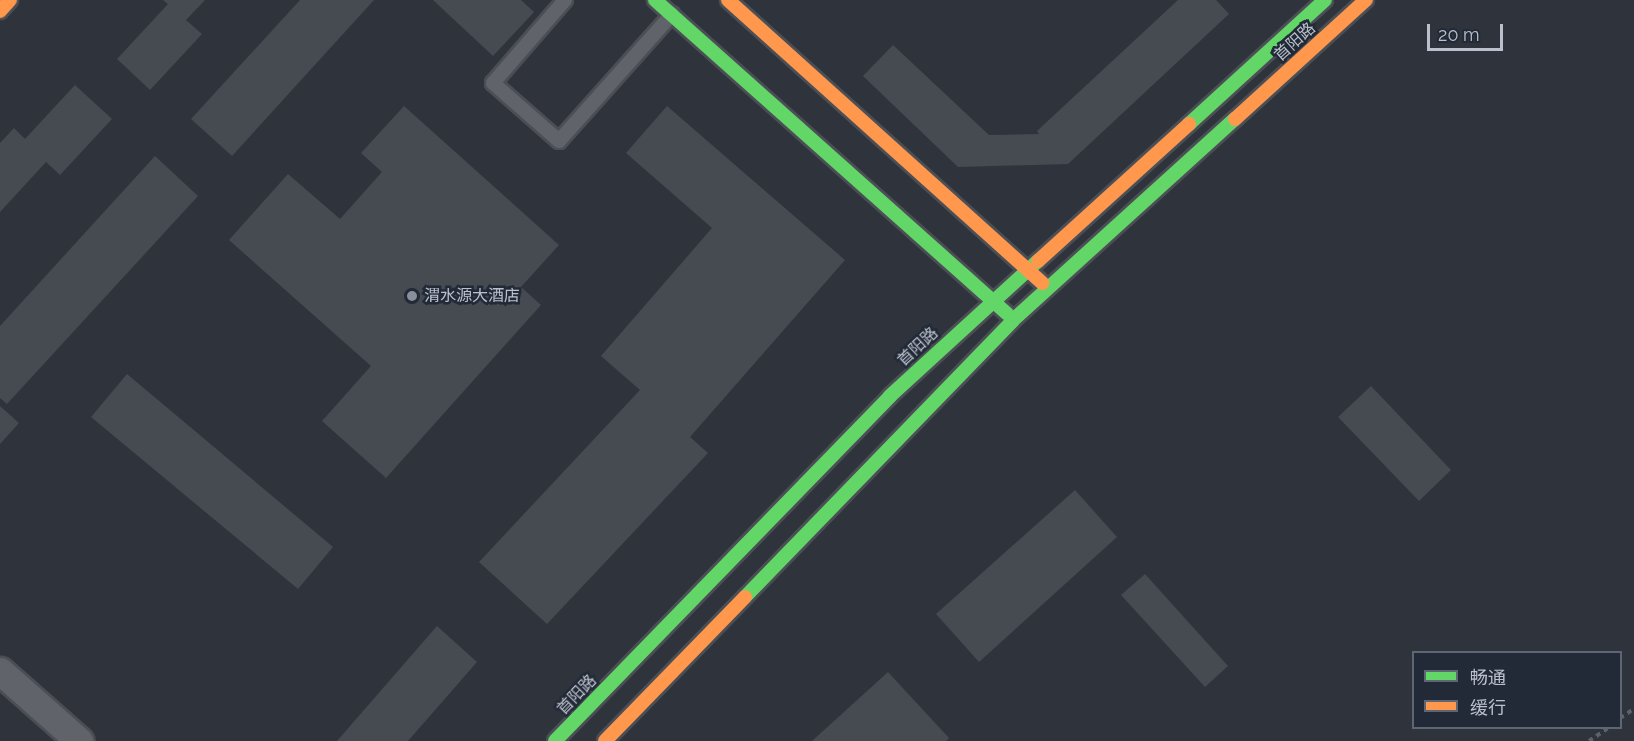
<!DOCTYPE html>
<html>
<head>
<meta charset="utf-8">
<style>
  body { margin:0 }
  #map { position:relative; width:1634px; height:741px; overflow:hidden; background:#2f343c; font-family:Raleway,"Noto Sans SC",sans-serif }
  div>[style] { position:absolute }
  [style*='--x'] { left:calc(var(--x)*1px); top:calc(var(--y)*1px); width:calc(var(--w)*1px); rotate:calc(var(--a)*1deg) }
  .building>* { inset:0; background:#464a51 }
  .path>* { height:4px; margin-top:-2px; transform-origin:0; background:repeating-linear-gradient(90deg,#5d6268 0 4.5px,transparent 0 9px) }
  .roads { filter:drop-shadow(2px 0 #4b4f55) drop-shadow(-2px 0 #4b4f55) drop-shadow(0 2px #4b4f55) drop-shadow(0 -2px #4b4f55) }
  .lane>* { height:14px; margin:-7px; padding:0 7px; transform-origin:7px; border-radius:7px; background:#60636a }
  .street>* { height:27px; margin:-13.5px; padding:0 13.5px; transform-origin:13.5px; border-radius:13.5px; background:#60636a }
  .fast>* { height:14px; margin:-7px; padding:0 7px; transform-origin:7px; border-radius:7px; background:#63d668 }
  .slow>* { height:14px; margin:-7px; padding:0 7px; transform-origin:7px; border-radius:7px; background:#ff974d }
  .dots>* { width:16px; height:16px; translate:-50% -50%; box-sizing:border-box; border:3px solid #222a37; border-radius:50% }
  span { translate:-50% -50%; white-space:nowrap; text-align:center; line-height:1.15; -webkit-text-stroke:5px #222a37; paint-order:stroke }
  .street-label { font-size:16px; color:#bbc1cc }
  .poi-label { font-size:16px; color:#bbc1cc }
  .left { translate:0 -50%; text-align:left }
  .legend { position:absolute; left:1412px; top:651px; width:210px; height:78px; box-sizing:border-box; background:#222a37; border:2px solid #5f6673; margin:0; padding:8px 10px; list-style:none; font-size:18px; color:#bbc1cc }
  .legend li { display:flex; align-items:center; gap:12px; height:30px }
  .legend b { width:30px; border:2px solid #5f6673 }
  .scale { position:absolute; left:1427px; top:24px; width:76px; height:27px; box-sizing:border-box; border:3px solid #bbc1cc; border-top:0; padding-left:8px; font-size:18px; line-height:21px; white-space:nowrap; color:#bbc1cc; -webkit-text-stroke:4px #222a37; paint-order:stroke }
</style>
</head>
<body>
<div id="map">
  <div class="building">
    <i style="clip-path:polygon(163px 0,205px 0,186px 20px,202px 34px,150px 90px,117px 59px,168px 4px)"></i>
    <i style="clip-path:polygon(300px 0,374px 0,232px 156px,191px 119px)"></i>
    <i style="clip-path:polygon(433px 0,521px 0,534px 12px,493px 56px)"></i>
    <i style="clip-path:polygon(1178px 0,1216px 0,1229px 14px,1068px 164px,958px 167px,863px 76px,893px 45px,989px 135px,1039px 134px,1037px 131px)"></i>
    <i style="clip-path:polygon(75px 85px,112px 119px,60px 175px,46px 162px,0 212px,0 143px,14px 128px,25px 139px)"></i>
    <i style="clip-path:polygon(404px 106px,559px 245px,521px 287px,541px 305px,386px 478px,322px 421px,371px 366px,229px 240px,288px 174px,340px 219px,382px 172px,361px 153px)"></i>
    <i style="clip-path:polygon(667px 106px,845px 260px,690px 437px,708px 453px,547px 624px,479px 562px,640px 390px,601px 356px,712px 228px,626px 153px)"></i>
    <i style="clip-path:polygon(155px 156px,198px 196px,7px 404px,0 398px,0 326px)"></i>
    <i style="clip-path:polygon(127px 374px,333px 547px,298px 589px,91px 417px)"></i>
    <i style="clip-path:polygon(1371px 386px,1451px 470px,1419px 501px,1338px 417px)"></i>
    <i style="clip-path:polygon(0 406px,19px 423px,0 444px)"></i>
    <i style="clip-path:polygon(1075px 490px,1117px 537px,979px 662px,936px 614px)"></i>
    <i style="clip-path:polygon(1145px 574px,1228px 666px,1205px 687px,1121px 595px)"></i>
    <i style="clip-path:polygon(437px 626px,477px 662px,408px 741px,337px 741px)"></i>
    <i style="clip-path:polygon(888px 672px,949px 738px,946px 741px,812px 741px)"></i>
  </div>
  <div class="path">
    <i style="--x:1620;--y:718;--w:17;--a:-33"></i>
    <i style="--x:1589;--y:741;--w:23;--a:-34"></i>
  </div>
  <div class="roads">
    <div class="lane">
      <i style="--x:565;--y:0;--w:110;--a:130.9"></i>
      <i style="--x:493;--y:83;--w:88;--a:41.3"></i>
      <i style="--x:559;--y:141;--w:170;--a:-48.3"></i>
    </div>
    <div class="street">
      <i style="--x:0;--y:671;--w:106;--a:41.5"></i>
    </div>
    <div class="fast">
      <i style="--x:655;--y:0;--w:472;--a:41.7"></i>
      <i style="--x:1189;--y:124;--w:184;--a:-42.4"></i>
      <i style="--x:745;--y:597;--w:385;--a:-45.9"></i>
      <i style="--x:1013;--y:320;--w:299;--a:-42.2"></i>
      <i style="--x:555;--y:741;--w:481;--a:-45.8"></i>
      <i style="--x:890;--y:396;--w:200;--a:-42.4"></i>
    </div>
    <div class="slow">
      <i style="--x:728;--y:0;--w:423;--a:42"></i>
      <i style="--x:0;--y:11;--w:15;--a:-48"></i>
      <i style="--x:1235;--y:119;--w:177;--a:-42.3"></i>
      <i style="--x:1038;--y:261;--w:204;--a:-42.2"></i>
      <i style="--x:605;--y:741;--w:201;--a:-45.8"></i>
    </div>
  </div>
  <div class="dots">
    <i style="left:412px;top:296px;background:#8a909a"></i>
  </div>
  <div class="street-label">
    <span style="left:1295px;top:42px;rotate:-42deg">首阳路</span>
    <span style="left:918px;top:347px;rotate:-43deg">首阳路</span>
    <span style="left:577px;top:695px;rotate:-46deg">首阳路</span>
  </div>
  <div class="poi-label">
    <span class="left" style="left:424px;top:296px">渭水源大酒店</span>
  </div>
  <ul class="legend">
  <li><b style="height:8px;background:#63d668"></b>畅通</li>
  <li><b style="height:8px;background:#ff974d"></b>缓行</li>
  </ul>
  <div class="scale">20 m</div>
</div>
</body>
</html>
